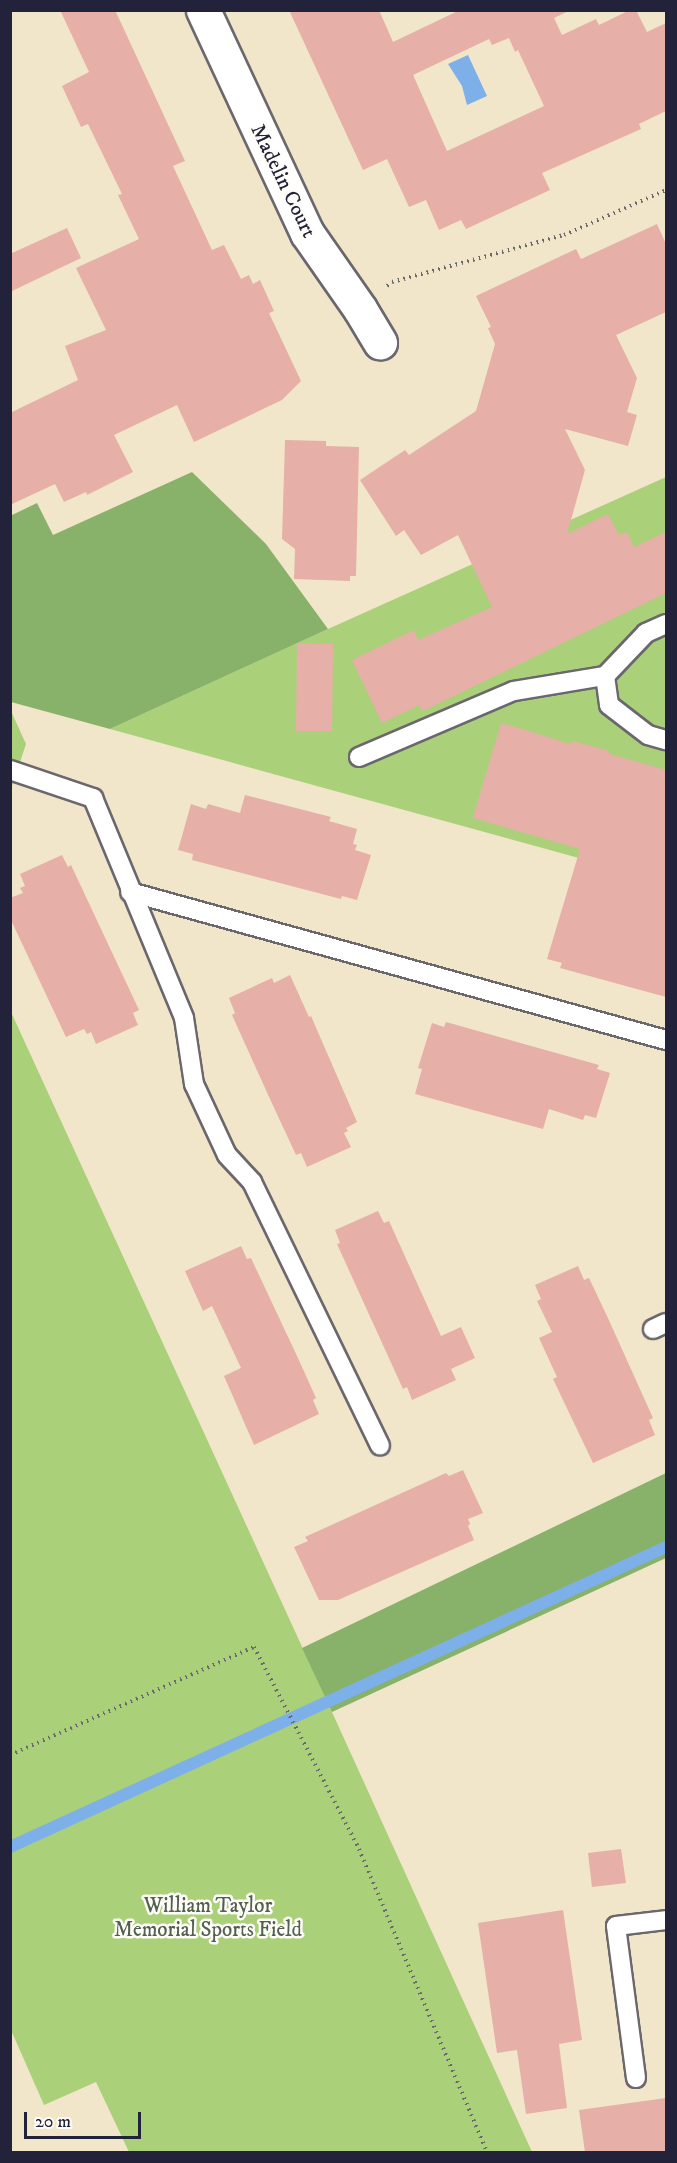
<!DOCTYPE html>
<html>
<head>
<meta charset="utf-8">
<style>
  body { margin:0 }
  #map { position:relative; width:677px; height:2163px; overflow:hidden; background:#f1e6ca; font-family:"IM FELL DW Pica",serif }
  div>[style] { position:absolute }
  [style*='--x'] { left:calc(var(--x)*1px); top:calc(var(--y)*1px); width:calc(var(--w)*1px); rotate:calc(var(--a)*1deg) }
  .green>* { inset:0; background:#abd07a }
  .forest>* { inset:0; background:#88b26a }
  .water>* { inset:0; background:#7dafe9 }
  .stream>* { height:12px; margin:-6px; padding:0 6px; transform-origin:6px; border-radius:6px; background:#7dafe9 }
  .building>* { inset:0; background:#e6afa7 }
  .path>* { height:4px; margin-top:-2px; transform-origin:0; background:repeating-linear-gradient(90deg,#6a676d 0 1.5px,transparent 0 6px) }
  .roads { filter:drop-shadow(2px 0 #6a676d) drop-shadow(-2px 0 #6a676d) drop-shadow(0 2px #6a676d) drop-shadow(0 -2px #6a676d) }
  .service>* { height:18px; margin:-9px; padding:0 9px; transform-origin:9px; border-radius:9px; background:#fff }
  .minor>* { height:33px; margin:-16.5px; padding:0 16.5px; transform-origin:16.5px; border-radius:16.5px; background:#fff }
  span { translate:-50% -50%; white-space:nowrap; text-align:center; line-height:1.15; -webkit-text-stroke:5px #fdfcf7; paint-order:stroke }
  .street-label { font-size:21px; color:#22223b }
  .park-label { font-size:21px; color:#525f51 }
  .frame { position:absolute; inset:0; border:12px solid #22223b; pointer-events:none }
  .scale { position:absolute; left:24px; top:2112px; width:117px; height:27px; box-sizing:border-box; border:3px solid #22223b; border-top:0; padding-left:8px; font-size:18px; line-height:21px; white-space:nowrap; color:#22223b; -webkit-text-stroke:4px #fdfcf7; paint-order:stroke }
</style>
</head>
<body>
<div id="map">
  <div class="green">
    <i style="clip-path:polygon(666px 477px,666px 882px,110px 729px,328px 629px)"></i>
    <i style="clip-path:polygon(11px 711px,26px 744px,11px 789px)"></i>
    <i style="clip-path:polygon(11px 1012px,332px 1712px,532px 2152px,129px 2152px,96px 2082px,44px 2105px,11px 2030px)"></i>
  </div>
  <div class="forest">
    <i style="clip-path:polygon(192px 472px,266px 544px,328px 629px,110px 729px,11px 702px,10px 516px,37px 503px,53px 535px)"></i>
    <i style="clip-path:polygon(666px 1473px,666px 1558px,332px 1712px,302px 1648px)"></i>
  </div>
  <div class="water">
    <i style="clip-path:polygon(468px 55px,487px 96px,467px 105px,462px 86px,448px 64px)"></i>
  </div>
  <div class="stream">
    <i style="--x:10;--y:1847;--w:721;--a:-24.58"></i>
  </div>
  <div class="building">
    <i style="clip-path:polygon(60px 10px,115px 10px,185px 161px,173px 166px,212px 250px,224px 245px,241px 279px,249px 275px,253px 284px,260px 280px,274px 311px,269px 313px,301px 381px,282px 400px,194px 442px,177px 405px,114px 435px,133px 472px,87px 495px,86px 492px,64px 502px,55px 484px,10px 505px,10px 413px,78px 380px,65px 346px,106px 330px,76px 268px,139px 239px,118px 195px,122px 194px,88px 124px,81px 127px,62px 86px,89px 72px)"></i>
    <i style="clip-path:polygon(evenodd,289px 10px,379px 10px,393px 42px,460px 10px,571px 10px,554px 18px,562px 35px,596px 19px,599px 25px,630px 10px,636px 10px,647px 32px,666px 23px,666px 111px,639px 124px,641px 129px,542px 173px,550px 190px,466px 229px,461px 220px,439px 230px,426px 200px,409px 207px,387px 159px,363px 170px,289px 10px,509px 38px,515px 52px,518px 50px,544px 106px,447px 151px,413px 75px,489px 39px,492px 45px,509px 38px)"></i>
    <i style="clip-path:polygon(657px 224px,666px 244px,666px 312px,616px 335px,637px 378px,627px 412px,637px 415px,628px 446px,565px 429px,585px 470px,567px 534px,608px 514px,619px 535px,627px 532px,634px 547px,666px 532px,666px 593px,423px 711px,419px 705px,382px 723px,352px 660px,414px 630px,418px 640px,492px 607px,458px 535px,421px 555px,404px 530px,396px 536px,360px 480px,405px 450px,409px 455px,476px 411px,495px 344px,488px 328px,491px 327px,476px 296px,576px 249px,581px 259px)"></i>
    <i style="clip-path:polygon(67px 228px,81px 258px,10px 292px,10px 254px)"></i>
    <i style="clip-path:polygon(285px 440px,326px 441px,326px 446px,359px 447px,356px 576px,350px 576px,350px 581px,294px 579px,295px 549px,282px 539px)"></i>
    <i style="clip-path:polygon(297px 643px,333px 644px,332px 731px,296px 731px)"></i>
    <i style="clip-path:polygon(501px 723px,571px 744px,572px 741px,610px 751px,609px 754px,666px 770px,666px 997px,560px 968px,562px 963px,547px 959px,580px 849px,473px 818px)"></i>
    <i style="clip-path:polygon(245px 795px,331px 817px,329px 821px,357px 829px,353px 844px,357px 845px,355px 850px,371px 855px,357px 900px,342px 896px,341px 899px,192px 860px,193px 854px,178px 850px,191px 804px,206px 809px,208px 804px,240px 813px)"></i>
    <i style="clip-path:polygon(62px 855px,68px 867px,71px 865px,139px 1010px,133px 1013px,138px 1025px,96px 1044px,91px 1032px,87px 1034px,84px 1029px,66px 1037px,10px 918px,10px 898px,23px 893px,20px 888px,25px 886px,20px 874px)"></i>
    <i style="clip-path:polygon(290px 975px,309px 1017px,311px 1016px,357px 1122px,346px 1128px,348px 1131px,344px 1133px,351px 1147px,307px 1167px,301px 1153px,296px 1155px,270px 1099px,232px 1015px,235px 1013px,229px 998px,272px 978px,274px 983px)"></i>
    <i style="clip-path:polygon(446px 1022px,599px 1065px,597px 1069px,610px 1073px,596px 1118px,585px 1115px,583px 1120px,549px 1109px,543px 1129px,415px 1094px,422px 1069px,418px 1068px,432px 1023px,444px 1027px)"></i>
    <i style="clip-path:polygon(378px 1211px,384px 1223px,389px 1221px,441px 1336px,461px 1327px,475px 1358px,451px 1369px,456px 1380px,412px 1400px,407px 1387px,403px 1389px,337px 1244px,340px 1243px,335px 1230px)"></i>
    <i style="clip-path:polygon(241px 1246px,247px 1259px,251px 1258px,297px 1356px,316px 1398px,313px 1400px,319px 1414px,254px 1445px,224px 1376px,241px 1368px,212px 1306px,203px 1311px,185px 1271px)"></i>
    <i style="clip-path:polygon(578px 1266px,584px 1280px,589px 1278px,607px 1316px,653px 1418px,649px 1420px,655px 1435px,593px 1463px,553px 1379px,557px 1377px,539px 1338px,552px 1332px,537px 1301px,541px 1299px,535px 1285px)"></i>
    <i style="clip-path:polygon(463px 1470px,483px 1513px,468px 1519px,470px 1524px,468px 1526px,474px 1540px,338px 1600px,319px 1600px,294px 1547px,308px 1541px,305px 1537px,446px 1473px,449px 1476px)"></i>
    <i style="clip-path:polygon(621px 1849px,626px 1883px,592px 1887px,588px 1853px)"></i>
    <i style="clip-path:polygon(563px 1910px,582px 2040px,559px 2044px,567px 2108px,526px 2114px,517px 2050px,497px 2053px,478px 1923px)"></i>
    <i style="clip-path:polygon(666px 2098px,666px 2152px,585px 2152px,579px 2110px)"></i>
  </div>
  <div class="path">
    <i style="--x:387;--y:286;--w:6;--a:-39"></i>
    <i style="--x:392;--y:282;--w:178;--a:-15.3"></i>
    <i style="--x:564;--y:235;--w:111;--a:-23.8"></i>
    <i style="--x:10;--y:1755;--w:267;--a:-23.9"></i>
    <i style="--x:254;--y:1647;--w:228;--a:62.5"></i>
    <i style="--x:359;--y:1849;--w:329;--a:67.1"></i>
  </div>
  <div class="roads">
    <div class="service">
      <i style="--x:666;--y:624;--w:22;--a:156"></i>
      <i style="--x:646;--y:633;--w:59;--a:133.6"></i>
      <i style="--x:605;--y:676;--w:29;--a:82"></i>
      <i style="--x:609;--y:705;--w:49;--a:37.6"></i>
      <i style="--x:648;--y:735;--w:19;--a:16"></i>
      <i style="--x:359;--y:757;--w:168;--a:-23.1"></i>
      <i style="--x:514;--y:691;--w:92;--a:-9.4"></i>
      <i style="--x:10;--y:770;--w:88;--a:18.6"></i>
      <i style="--x:93;--y:798;--w:238;--a:67.5"></i>
      <i style="--x:184;--y:1018;--w:67;--a:81.4"></i>
      <i style="--x:194;--y:1084;--w:78;--a:65.1"></i>
      <i style="--x:227;--y:1155;--w:37;--a:47"></i>
      <i style="--x:252;--y:1182;--w:293;--a:64.1"></i>
      <i style="--x:130;--y:892;--w:556;--a:15.44"></i>
      <i style="--x:653;--y:1329;--w:14;--a:-25"></i>
      <i style="--x:636;--y:2078;--w:153;--a:-97.5"></i>
      <i style="--x:616;--y:1926;--w:50;--a:-6.8"></i>
    </div>
    <div class="minor">
      <i style="--x:203;--y:10;--w:246;--a:65"></i>
      <i style="--x:307;--y:233;--w:93;--a:55.1"></i>
      <i style="--x:360;--y:309;--w:39;--a:59"></i>
    </div>
  </div>
  <div class="street-label">
    <span style="left:283px;top:181px;rotate:64deg">Madelin Court</span>
  </div>
  <div class="park-label">
    <span style="left:208px;top:1918px">William Taylor<br>Memorial Sports Field</span>
  </div>
  <div class="frame"></div>
  <div class="scale">20 m</div>
</div>
</body>
</html>
